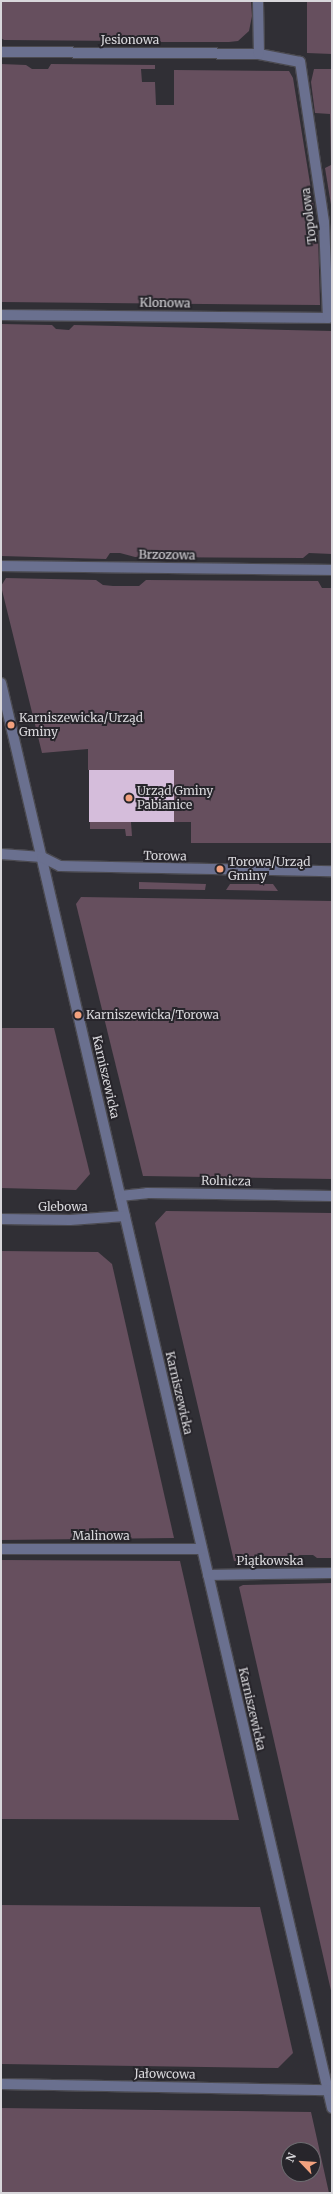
<!DOCTYPE html>
<html>
<head>
<meta charset="utf-8">
<style>
  body { margin:0 }
  #map { position:relative; width:333px; height:2194px; overflow:hidden; background:#302f35; font-family:Merriweather,serif }
  div>[style] { position:absolute }
  [style*='--x'] { left:calc(var(--x)*1px); top:calc(var(--y)*1px); width:calc(var(--w)*1px); rotate:calc(var(--a)*1deg) }
  .green>* { inset:0; background:#664f5e }
  .building>* { inset:0; background:#d5bddb }
  .roads { filter:drop-shadow(1px 0 #4b4a50) drop-shadow(-1px 0 #4b4a50) drop-shadow(0 1px #4b4a50) drop-shadow(0 -1px #4b4a50) }
  .minor>* { height:10px; margin:-5px; padding:0 5px; transform-origin:5px; border-radius:5px; background:#6a708f }
  .dots>* { width:11px; height:11px; translate:-50% -50%; box-sizing:border-box; border:2px solid #27252b; border-radius:50% }
  span { translate:-50% -50%; white-space:nowrap; text-align:center; line-height:1.15; -webkit-text-stroke:4px #27252b; paint-order:stroke }
  .street-label { font-size:12px; color:#d8d7db }
  .poi-label { font-size:12px; color:#d8d7db }
  .left { translate:0 -50%; text-align:left }
  .frame { position:absolute; inset:0; border:2px solid #d8d7db; pointer-events:none }
  .north { position:absolute; left:281px; top:2142px; width:40px; height:40px; box-sizing:border-box; background:#27252b; border:1px solid #6e6c71; border-radius:50%; rotate:295deg; font-size:11px; font-weight:700; line-height:16px; text-align:center; color:#d8d7db }
  .north::after { content:''; display:block; margin:auto; width:14px; height:18px; background:#f2a17e; clip-path:polygon(50% 0,100% 100%,50% 72%,0 100%) }
</style>
</head>
<body>
<div id="map">
  <div class="green">
    <i style="clip-path:polygon(1px 1px,251px 1px,252px 16px,249px 31px,238px 41px,229px 42px,150px 42px,150px 38px,130px 38px,129px 41px,4px 40px,1px 38px)"></i>
    <i style="clip-path:polygon(307px 1px,332px 1px,332px 54px,307px 53px)"></i>
    <i style="clip-path:polygon(1px 64px,26px 65px,32px 69px,48px 69px,51px 64px,155px 65px,155px 69px,141px 69px,142px 82px,155px 82px,156px 105px,174px 105px,174px 70px,289px 71px,293px 78px,314px 208px,305px 211px,306px 234px,318px 235px,320px 305px,1px 302px)"></i>
    <i style="clip-path:polygon(314px 69px,332px 69px,332px 211px,325px 168px,331px 165px,330px 114px,315px 113px,311px 82px)"></i>
    <i style="clip-path:polygon(1px 324px,52px 325px,56px 329px,69px 330px,74px 325px,332px 331px,332px 554px,309px 553px,303px 558px,135px 557px,120px 553px,110px 553px,106px 559px,1px 556px)"></i>
    <i style="clip-path:polygon(6px 578px,96px 580px,103px 585px,113px 586px,139px 586px,146px 580px,318px 581px,322px 588px,332px 588px,332px 843px,191px 843px,191px 822px,174px 822px,169px 794px,174px 793px,174px 770px,88px 770px,88px 749px,42px 753px,1px 586px)"></i>
    <i style="clip-path:polygon(90px 822px,131px 822px,132px 836px,126px 836px,125px 829px,90px 829px)"></i>
    <i style="clip-path:polygon(139px 882px,206px 884px,205px 890px,139px 889px)"></i>
    <i style="clip-path:polygon(230px 884px,273px 884px,278px 891px,226px 890px)"></i>
    <i style="clip-path:polygon(81px 897px,332px 901px,332px 1179px,143px 1176px,76px 904px)"></i>
    <i style="clip-path:polygon(1px 1028px,54px 1028px,90px 1174px,76px 1190px,1px 1188px)"></i>
    <i style="clip-path:polygon(166px 1211px,332px 1213px,332px 1558px,317px 1558px,313px 1555px,299px 1555px,295px 1560px,234px 1561px,155px 1223px)"></i>
    <i style="clip-path:polygon(1px 1251px,98px 1252px,112px 1264px,174px 1538px,1px 1540px)"></i>
    <i style="clip-path:polygon(1px 1560px,180px 1561px,239px 1820px,1px 1819px)"></i>
    <i style="clip-path:polygon(332px 1583px,332px 1995px,239px 1587px,243px 1585px)"></i>
    <i style="clip-path:polygon(1px 1905px,260px 1907px,293px 2053px,278px 2068px,1px 2064px)"></i>
    <i style="clip-path:polygon(evenodd,1px 2108px,311px 2112px,329px 2193px,1px 2193px,1px 2108px,289px 2150px,313px 2150px,313px 2174px,289px 2174px,289px 2150px)"></i>
  </div>
  <div class="building">
    <i style="clip-path:polygon(89px 770px,174px 770px,174px 822px,89px 822px)"></i>
  </div>
  <div class="roads">
    <div class="minor">
      <i style="--x:1;--y:52;--w:258;--a:0.4"></i>
      <i style="--x:1;--y:315;--w:327;--a:0.5"></i>
      <i style="--x:328;--y:318;--w:96;--a:-92.4"></i>
      <i style="--x:324;--y:222;--w:162;--a:-98.5"></i>
      <i style="--x:300;--y:62;--w:42;--a:-169"></i>
      <i style="--x:259;--y:54;--w:53;--a:-91.1"></i>
      <i style="--x:1;--y:566;--w:331;--a:0.7"></i>
      <i style="--x:1;--y:683;--w:1463;--a:76.92"></i>
      <i style="--x:1;--y:854;--w:41;--a:4.2"></i>
      <i style="--x:42;--y:857;--w:20;--a:27"></i>
      <i style="--x:60;--y:866;--w:272;--a:1.1"></i>
      <i style="--x:120;--y:1196;--w:27;--a:-6"></i>
      <i style="--x:147;--y:1193;--w:185;--a:0.9"></i>
      <i style="--x:1;--y:1219;--w:69;--a:0.8"></i>
      <i style="--x:70;--y:1220;--w:55;--a:-4.2"></i>
      <i style="--x:1;--y:1549;--w:201;--a:0"></i>
      <i style="--x:208;--y:1575;--w:124;--a:-0.9"></i>
      <i style="--x:1;--y:2084;--w:327;--a:1.1"></i>
    </div>
  </div>
  <div class="dots">
    <i style="left:11px;top:725px;background:#f2a17e"></i>
    <i style="left:129px;top:798px;background:#f2a17e"></i>
    <i style="left:220px;top:869px;background:#f2a17e"></i>
    <i style="left:78px;top:1015px;background:#f2a17e"></i>
  </div>
  <div class="street-label">
    <span style="left:130px;top:40px">Jesionowa</span>
    <span style="left:309px;top:216px;rotate:-97deg">Topolowa</span>
    <span style="left:165px;top:303px;rotate:1deg">Klonowa</span>
    <span style="left:167px;top:555px;rotate:1deg">Brzozowa</span>
    <span style="left:165px;top:856px;rotate:1deg">Torowa</span>
    <span style="left:106px;top:1077px;rotate:77deg">Karniszewicka</span>
    <span style="left:226px;top:1181px;rotate:1deg">Rolnicza</span>
    <span style="left:63px;top:1207px">Glebowa</span>
    <span style="left:179px;top:1393px;rotate:77deg">Karniszewicka</span>
    <span style="left:101px;top:1536px">Malinowa</span>
    <span style="left:270px;top:1561px">Piątkowska</span>
    <span style="left:252px;top:1709px;rotate:77deg">Karniszewicka</span>
    <span style="left:165px;top:2074px;rotate:1deg">Jałowcowa</span>
  </div>
  <div class="poi-label">
    <span class="left" style="left:19px;top:725px">Karniszewicka/Urząd<br>Gminy</span>
    <span class="left" style="left:137px;top:798px">Urząd Gminy<br>Pabianice</span>
    <span class="left" style="left:228px;top:869px">Torowa/Urząd<br>Gminy</span>
    <span class="left" style="left:86px;top:1015px">Karniszewicka/Torowa</span>
  </div>
  <div class="frame"></div>
  <div class="north">N</div>
</div>
</body>
</html>
